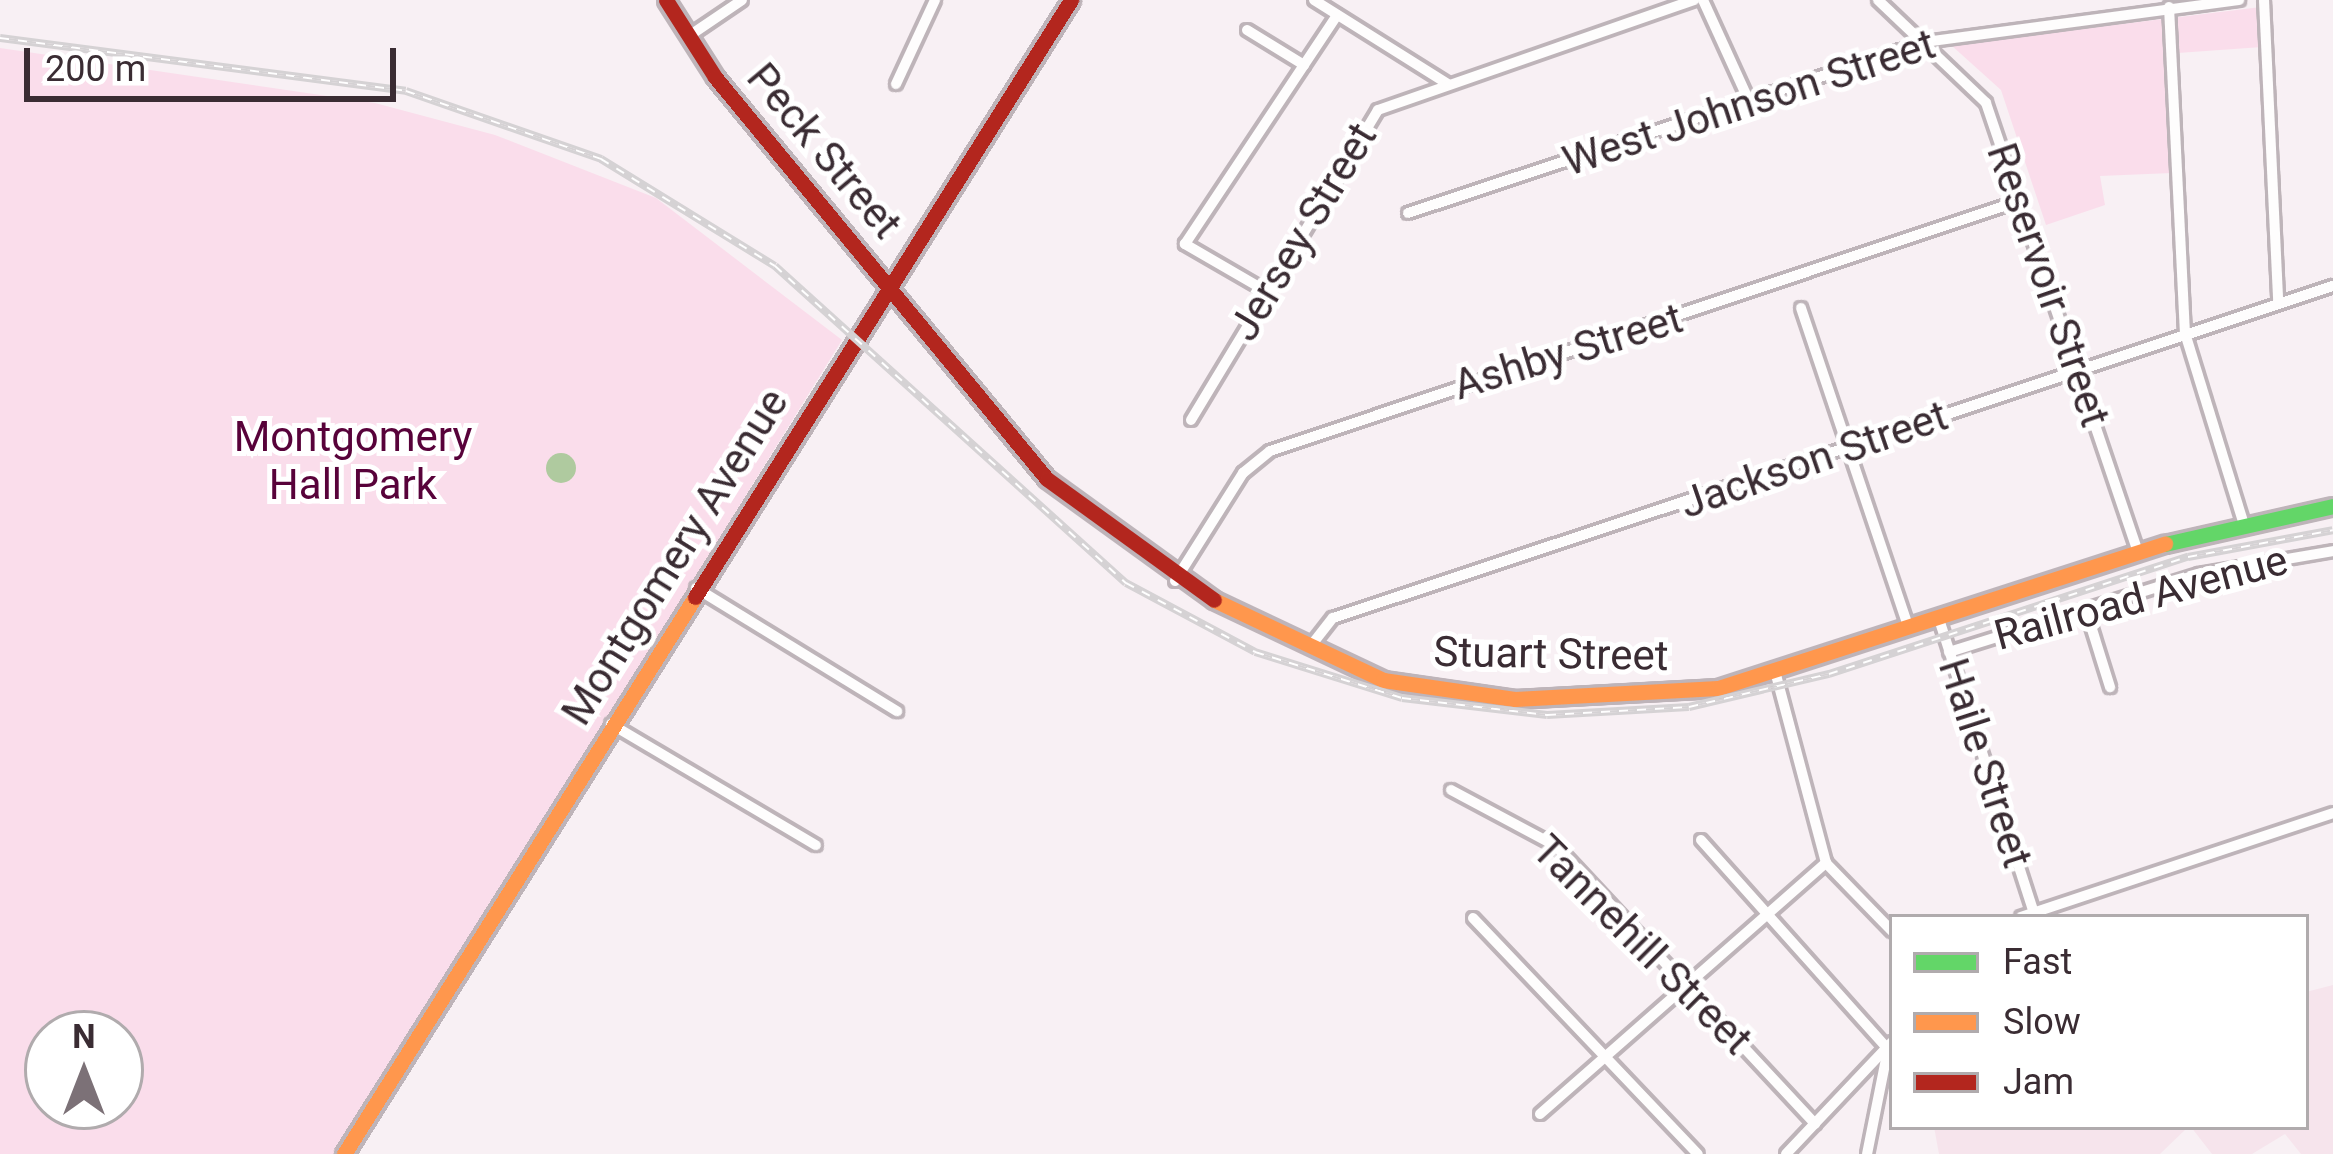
<!DOCTYPE html>
<html>
<head>
<meta charset="utf-8">
<style>
  body { margin:0 }
  #map { position:relative; width:2333px; height:1154px; overflow:hidden; background:#f8f0f4; font-family:Roboto,sans-serif }
  div>[style] { position:absolute }
  [style*='--x'] { left:calc(var(--x)*1px); top:calc(var(--y)*1px); width:calc(var(--w)*1px); rotate:calc(var(--a)*1deg) }
  .built>* { inset:0; background:#f6e4ec }
  .green>* { inset:0; background:#faddeb }
  .water>* { inset:0; background:#afca9f }
  .round { border-radius:50% }
  .roads { filter:drop-shadow(3px 0 #beb4b9) drop-shadow(-3px 0 #beb4b9) drop-shadow(0 3px #beb4b9) drop-shadow(0 -3px #beb4b9) }
  .street>* { height:10px; margin:-5px; padding:0 5px; transform-origin:5px; border-radius:5px; background:#fefdfd }
  .fast>* { height:15px; margin:-7.5px; padding:0 7.5px; transform-origin:7.5px; border-radius:7.5px; background:#63d668 }
  .slow>* { height:15px; margin:-7.5px; padding:0 7.5px; transform-origin:7.5px; border-radius:7.5px; background:#ff974d }
  .jam>* { height:15px; margin:-7.5px; padding:0 7.5px; transform-origin:7.5px; border-radius:7.5px; background:#b3261e }
  .rail>* { height:8px; margin-top:-4px; transform-origin:0; background:repeating-linear-gradient(90deg,#fff 0 9px,#d5d2d4 0 18px); box-sizing:border-box; border-block:3px solid #d5d2d4 }
  span { translate:-50% -50%; white-space:nowrap; text-align:center; line-height:1.15; -webkit-text-stroke:10px #fff; paint-order:stroke }
  .street-label { font-size:42px; color:#3a2c33 }
  .park-label { font-size:42px; color:#58023a }
  .legend { position:absolute; left:1889px; top:914px; width:420px; height:216px; box-sizing:border-box; background:#fff; border:3px solid #b0abad; margin:0; padding:15px 21px; list-style:none; font-size:36px; color:#3a2c33 }
  .legend li { display:flex; align-items:center; gap:24px; height:60px }
  .legend b { width:60px; border:3px solid #b0abad }
  .north { position:absolute; left:24px; top:1010px; width:120px; height:120px; box-sizing:border-box; background:#fff; border:3px solid #b0abad; border-radius:50%; rotate:0deg; font-size:33px; font-weight:700; line-height:48px; text-align:center; color:#3a2c33 }
  .north::after { content:''; display:block; margin:auto; width:42px; height:54px; background:#7c7177; clip-path:polygon(50% 0,100% 100%,50% 72%,0 100%) }
  .scale { position:absolute; left:24px; top:48px; width:372px; height:54px; box-sizing:border-box; border:6px solid #3a2c33; border-top:0; padding-left:15px; font-size:36px; line-height:42px; white-space:nowrap; color:#3a2c33; -webkit-text-stroke:9px #fff; paint-order:stroke }
</style>
</head>
<body>
<div id="map">
  <div class="built">
    <i style="clip-path:polygon(2333px 985px,2333px 1154px,2301px 1154px,2285px 1134px,2252px 1154px,2212px 1154px,2191px 1127px,2306px 1127px,2306px 992px)"></i>
    <i style="clip-path:polygon(1934px 1127px,2188px 1127px,2160px 1154px,1939px 1154px)"></i>
  </div>
  <div class="green">
    <i style="clip-path:polygon(2261px 7px,2262px 47px,2164px 54px,2172px 173px,2100px 176px,2105px 205px,2046px 225px,2001px 90px,1951px 45px)"></i>
    <i style="clip-path:polygon(evenodd,0 48px,375px 103px,495px 135px,656px 198px,842px 340px,338px 1154px,0 1154px,0 48px,48px 1034px,120px 1034px,120px 1106px,48px 1106px,48px 1034px)"></i>
  </div>
  <div class="water">
    <i class="round" style="left:546px;top:453px;width:30px;height:30px"></i>
  </div>
  <div class="roads">
    <div class="street">
      <i style="--x:1314;--y:0;--w:158;--a:32.1"></i>
      <i style="--x:1703;--y:0;--w:111;--a:65.5"></i>
      <i style="--x:1878;--y:0;--w:149;--a:43.6"></i>
      <i style="--x:1986;--y:103;--w:472;--a:71.3"></i>
      <i style="--x:2264;--y:0;--w:302;--a:87.3"></i>
      <i style="--x:2169;--y:7;--w:326;--a:87.2"></i>
      <i style="--x:2185;--y:333;--w:198;--a:72.9"></i>
      <i style="--x:1247;--y:30;--w:67;--a:31.6"></i>
      <i style="--x:689;--y:36;--w:64;--a:-34.2"></i>
      <i style="--x:896;--y:84;--w:93;--a:-65.1"></i>
      <i style="--x:1408;--y:213;--w:545;--a:-18.3"></i>
      <i style="--x:1925;--y:42;--w:317;--a:-7.6"></i>
      <i style="--x:1266;--y:291;--w:94;--a:-149.9"></i>
      <i style="--x:1185;--y:244;--w:275;--a:-56.4"></i>
      <i style="--x:1801;--y:308;--w:336;--a:71.4"></i>
      <i style="--x:1191;--y:420;--w:362;--a:-58.9"></i>
      <i style="--x:1378;--y:110;--w:335;--a:-19.2"></i>
      <i style="--x:1175;--y:581;--w:128;--a:-57.8"></i>
      <i style="--x:1243;--y:473;--w:35;--a:-39"></i>
      <i style="--x:1270;--y:451;--w:793;--a:-18.46"></i>
      <i style="--x:696;--y:588;--w:236;--a:31.5"></i>
      <i style="--x:2086;--y:610;--w:81;--a:72.7"></i>
      <i style="--x:1938;--y:616;--w:309;--a:72.1"></i>
      <i style="--x:1310;--y:647;--w:37;--a:-52"></i>
      <i style="--x:1333;--y:618;--w:1054;--a:-18.37"></i>
      <i style="--x:1949;--y:652;--w:262;--a:-17.3"></i>
      <i style="--x:2199;--y:574;--w:136;--a:-9.7"></i>
      <i style="--x:1775;--y:671;--w:199;--a:75.1"></i>
      <i style="--x:1826;--y:863;--w:95;--a:45.9"></i>
      <i style="--x:611;--y:724;--w:238;--a:30.6"></i>
      <i style="--x:1451;--y:790;--w:119;--a:28.1"></i>
      <i style="--x:1556;--y:846;--w:380;--a:47"></i>
      <i style="--x:1701;--y:840;--w:280;--a:48.2"></i>
      <i style="--x:1888;--y:1049;--w:107;--a:101.3"></i>
      <i style="--x:2021;--y:917;--w:329;--a:-18.4"></i>
      <i style="--x:1473;--y:918;--w:326;--a:46.4"></i>
      <i style="--x:1540;--y:1114;--w:381;--a:-41.3"></i>
      <i style="--x:1786;--y:1154;--w:154;--a:-46.6"></i>
    </div>
    <div class="fast">
      <i style="--x:2165;--y:544;--w:172;--a:-12.7"></i>
    </div>
    <div class="slow">
      <i style="--x:1214;--y:600;--w:187;--a:25.3"></i>
      <i style="--x:1383;--y:680;--w:133;--a:8.2"></i>
      <i style="--x:1515;--y:699;--w:203;--a:-3.1"></i>
      <i style="--x:1718;--y:688;--w:470;--a:-17.9"></i>
      <i style="--x:344;--y:1154;--w:658;--a:-57.78"></i>
    </div>
    <div class="jam">
      <i style="--x:666;--y:0;--w:91;--a:57.5"></i>
      <i style="--x:715;--y:77;--w:521;--a:50.45"></i>
      <i style="--x:1047;--y:479;--w:206;--a:35.9"></i>
      <i style="--x:695;--y:597;--w:706;--a:-57.8"></i>
    </div>
  </div>
  <div class="rail">
    <i style="--x:0;--y:38;--w:409;--a:7.4"></i>
    <i style="--x:406;--y:91;--w:207;--a:19.2"></i>
    <i style="--x:601;--y:159;--w:204;--a:31.6"></i>
    <i style="--x:775;--y:266;--w:473;--a:42.1"></i>
    <i style="--x:1126;--y:583;--w:146;--a:28.1"></i>
    <i style="--x:1255;--y:652;--w:154;--a:17.4"></i>
    <i style="--x:1402;--y:698;--w:146;--a:6.7"></i>
    <i style="--x:1547;--y:715;--w:142;--a:-3.2"></i>
    <i style="--x:1689;--y:707;--w:144;--a:-13.3"></i>
    <i style="--x:1829;--y:674;--w:378;--a:-18.1"></i>
    <i style="--x:2188;--y:557;--w:147;--a:-10.5"></i>
  </div>
  <div class="street-label">
    <span style="left:1749px;top:103px;rotate:-18deg">West Johnson Street</span>
    <span style="left:824px;top:151px;rotate:50deg">Peck Street</span>
    <span style="left:1303px;top:232px;rotate:-59deg">Jersey Street</span>
    <span style="left:2048px;top:285px;rotate:71deg">Reservoir Street</span>
    <span style="left:1568px;top:352px;rotate:-17deg">Ashby Street</span>
    <span style="left:1814px;top:460px;rotate:-19deg">Jackson Street</span>
    <span style="left:675px;top:557px;rotate:-58deg">Montgomery Avenue</span>
    <span style="left:2141px;top:598px;rotate:-15deg">Railroad Avenue</span>
    <span style="left:1551px;top:654px;rotate:1deg">Stuart Street</span>
    <span style="left:1985px;top:763px;rotate:72deg">Haile Street</span>
    <span style="left:1642px;top:945px;rotate:45deg">Tannehill Street</span>
  </div>
  <div class="park-label">
    <span style="left:353px;top:461px">Montgomery<br>Hall Park</span>
  </div>
  <ul class="legend">
  <li><b style="height:15px;background:#63d668"></b>Fast</li>
  <li><b style="height:15px;background:#ff974d"></b>Slow</li>
  <li><b style="height:15px;background:#b3261e"></b>Jam</li>
  </ul>
  <div class="north">N</div>
  <div class="scale">200 m</div>
</div>
</body>
</html>
